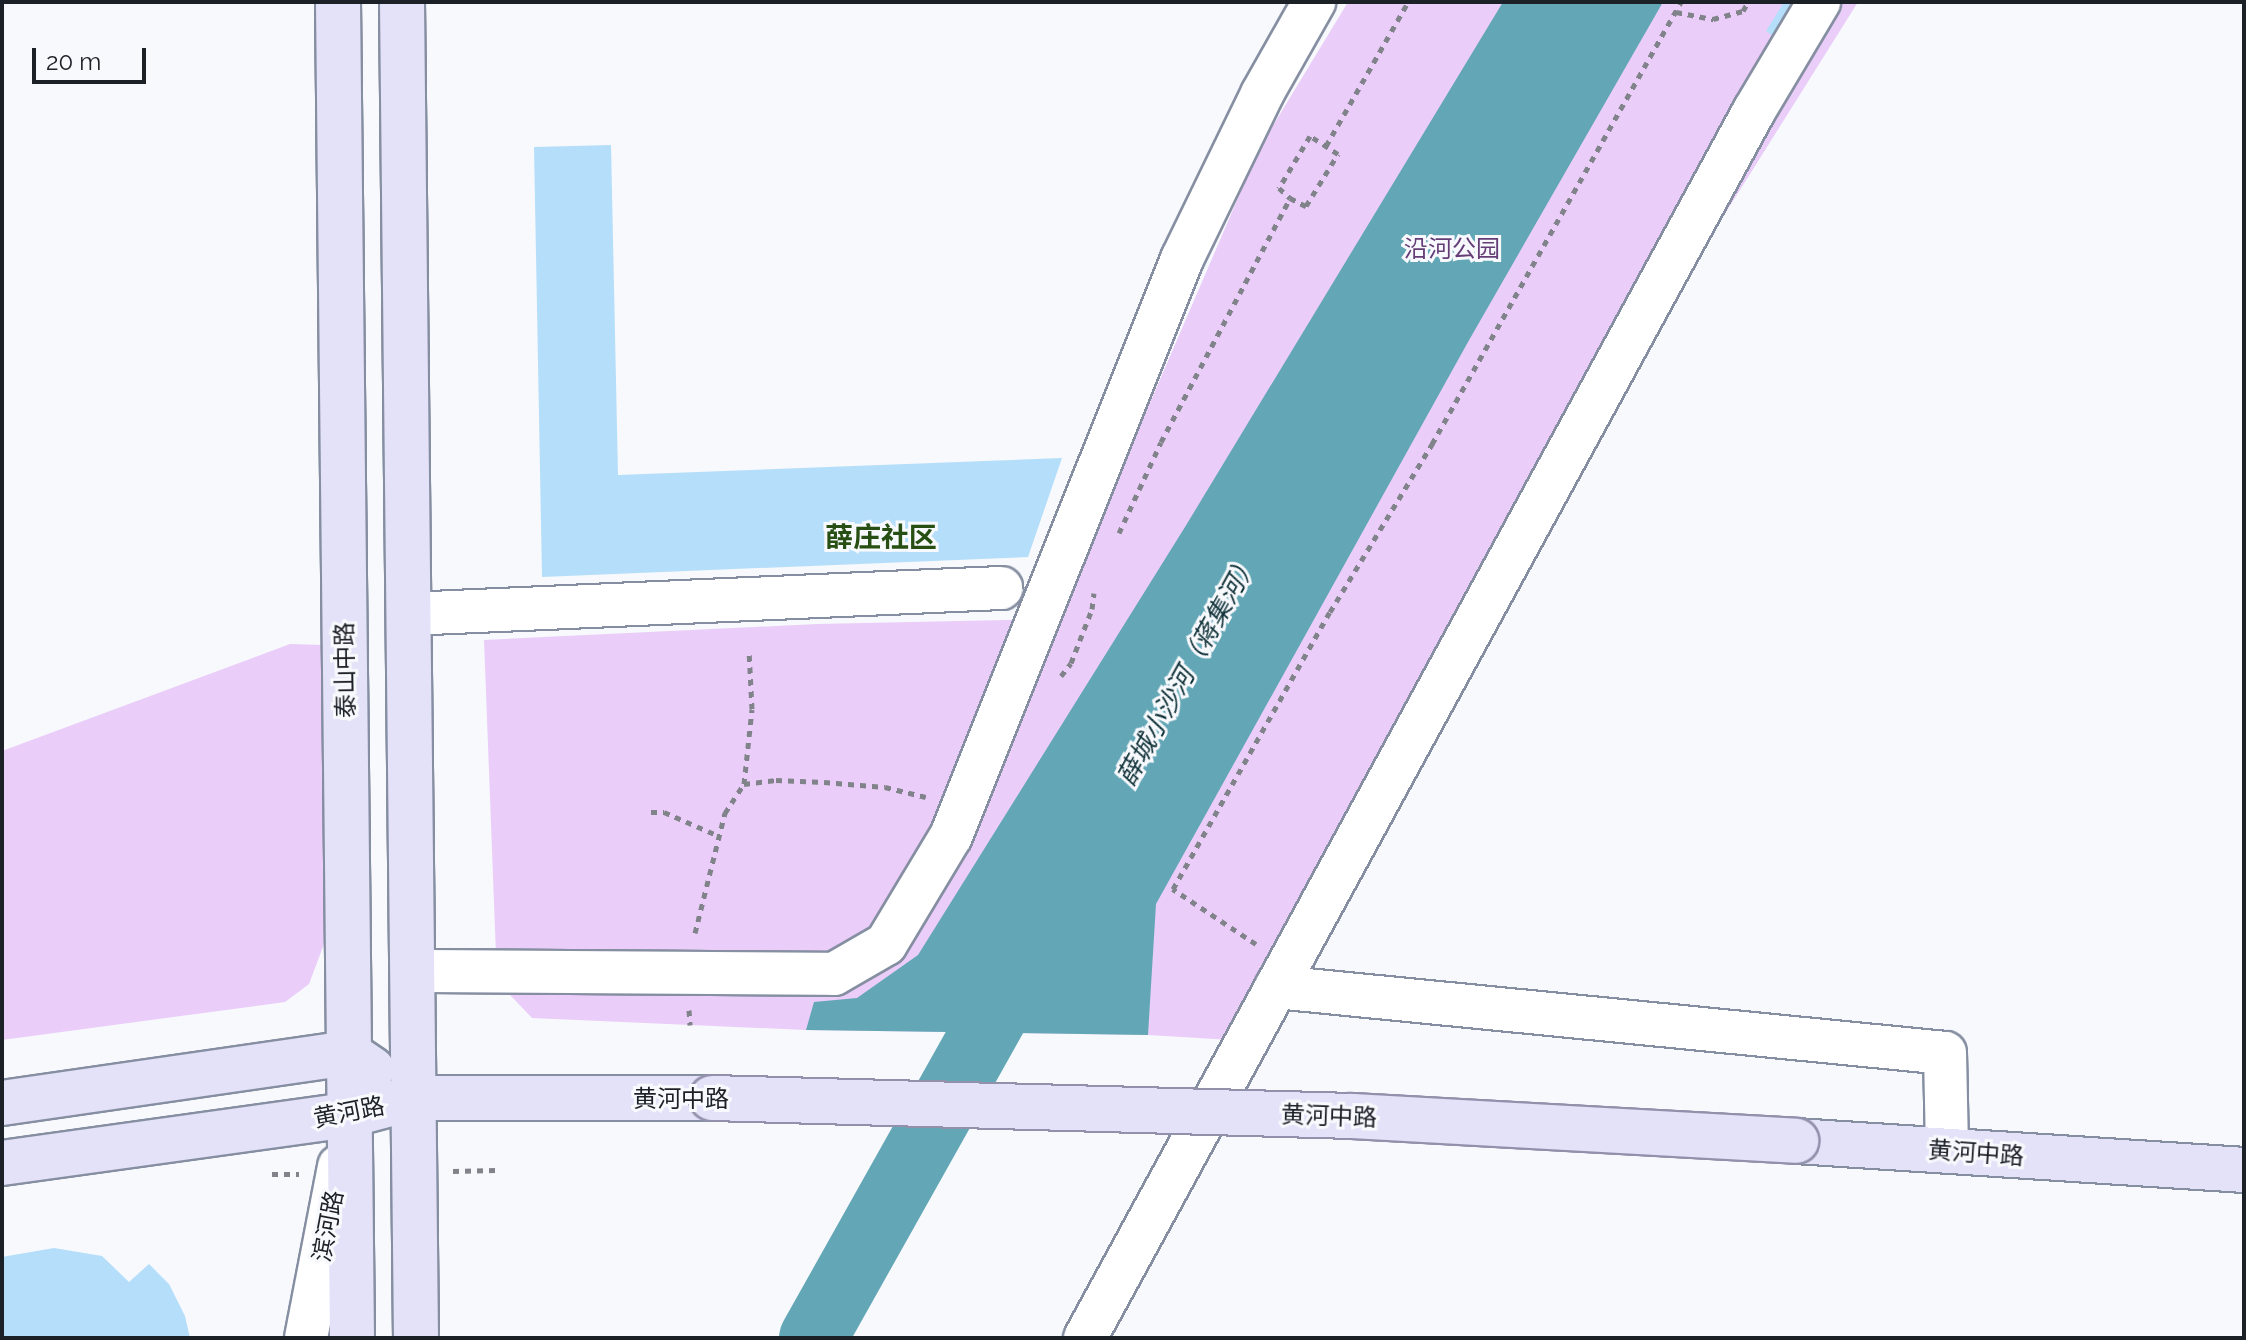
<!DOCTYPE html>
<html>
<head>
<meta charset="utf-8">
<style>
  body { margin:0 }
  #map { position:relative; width:2246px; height:1340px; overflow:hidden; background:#f7f9fd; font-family:Raleway,"Noto Sans SC",sans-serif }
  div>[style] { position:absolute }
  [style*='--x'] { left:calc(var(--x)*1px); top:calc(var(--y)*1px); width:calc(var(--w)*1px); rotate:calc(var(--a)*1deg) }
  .green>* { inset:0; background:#eacdf8 }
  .water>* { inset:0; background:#63a7b6 }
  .river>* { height:68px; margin:-34px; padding:0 34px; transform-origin:34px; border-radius:34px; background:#63a7b6 }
  .building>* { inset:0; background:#b5defa }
  .path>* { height:5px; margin-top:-2.5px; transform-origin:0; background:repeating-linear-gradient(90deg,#808389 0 6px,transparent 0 12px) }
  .roads { filter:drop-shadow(2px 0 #868fa2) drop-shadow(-2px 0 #868fa2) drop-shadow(0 2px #868fa2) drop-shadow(0 -2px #868fa2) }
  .minor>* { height:42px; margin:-21px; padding:0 21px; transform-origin:21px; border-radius:21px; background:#fff }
  .major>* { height:44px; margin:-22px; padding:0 22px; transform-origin:22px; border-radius:22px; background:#e4e2f8 }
  .bridges { filter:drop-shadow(2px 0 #9291ac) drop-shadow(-2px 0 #9291ac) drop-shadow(0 2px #9291ac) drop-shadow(0 -2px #9291ac) }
  .major-bridge>* { height:44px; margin:-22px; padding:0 22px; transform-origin:22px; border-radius:22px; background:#e4e2f8 }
  span { translate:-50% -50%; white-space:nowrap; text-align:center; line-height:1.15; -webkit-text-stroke:6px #f7f9fd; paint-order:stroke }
  .park-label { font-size:24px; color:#643c76 }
  .street-label { font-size:24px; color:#1c2027 }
  .water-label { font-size:26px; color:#103239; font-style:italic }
  .quarter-label { font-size:28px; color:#274f13; font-weight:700 }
  .frame { position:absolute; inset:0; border:4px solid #1c2027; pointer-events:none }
  .scale { position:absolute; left:32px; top:48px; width:114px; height:36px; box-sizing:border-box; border:4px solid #1c2027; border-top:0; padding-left:10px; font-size:24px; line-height:28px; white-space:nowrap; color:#1c2027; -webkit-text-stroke:6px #f7f9fd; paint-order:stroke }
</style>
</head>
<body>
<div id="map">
  <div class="green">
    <i style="clip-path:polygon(1348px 2px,1858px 2px,1674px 295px,1265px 1042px,1148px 1035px,806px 1030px,532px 1018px,497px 981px,484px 640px,817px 624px,1057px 619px,1260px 147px)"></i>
    <i style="clip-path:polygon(290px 644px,322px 645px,324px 944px,309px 984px,285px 1002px,2px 1040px,2px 751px)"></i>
  </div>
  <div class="water">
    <i style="clip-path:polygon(1503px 2px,1663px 2px,1468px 342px,1156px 904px,1148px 1035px,806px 1030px,814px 1002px,857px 998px,918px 955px,1185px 527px)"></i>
  </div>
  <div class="river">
    <i style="--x:813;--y:1338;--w:443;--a:-60.7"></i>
  </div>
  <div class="building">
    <i style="clip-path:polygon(1784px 2px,1820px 2px,1791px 48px,1766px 31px)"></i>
    <i style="clip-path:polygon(611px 145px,618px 475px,1062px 458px,1028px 557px,542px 577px,534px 147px)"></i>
    <i style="clip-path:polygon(54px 1248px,102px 1256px,129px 1282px,149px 1264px,169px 1284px,185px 1316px,190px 1338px,2px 1338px,2px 1257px)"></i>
  </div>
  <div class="path">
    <i style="--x:1676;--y:12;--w:38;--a:11"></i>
    <i style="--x:1713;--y:19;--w:31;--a:-15"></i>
    <i style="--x:1743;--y:11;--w:10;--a:-61"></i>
    <i style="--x:1326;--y:146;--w:166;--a:-60.3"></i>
    <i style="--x:1119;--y:533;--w:100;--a:-65.2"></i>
    <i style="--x:1161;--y:442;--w:276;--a:-62.1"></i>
    <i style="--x:1290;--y:198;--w:18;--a:27"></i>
    <i style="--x:1306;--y:206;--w:61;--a:-58.4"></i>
    <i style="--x:1338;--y:154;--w:33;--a:-147"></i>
    <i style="--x:1310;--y:136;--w:61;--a:120.8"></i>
    <i style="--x:1279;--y:188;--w:15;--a:42"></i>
    <i style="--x:1061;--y:676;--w:16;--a:-52"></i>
    <i style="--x:1071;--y:663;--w:58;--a:-68.7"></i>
    <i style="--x:1092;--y:609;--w:16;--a:-83"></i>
    <i style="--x:744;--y:784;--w:75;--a:-83.9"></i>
    <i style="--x:752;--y:709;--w:59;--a:-92.9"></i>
    <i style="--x:651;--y:812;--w:13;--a:0"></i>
    <i style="--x:664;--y:812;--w:60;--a:23.6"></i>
    <i style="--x:695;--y:933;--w:124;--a:-76"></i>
    <i style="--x:725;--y:813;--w:35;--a:-57"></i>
    <i style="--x:744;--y:784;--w:32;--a:-7"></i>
    <i style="--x:776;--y:780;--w:48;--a:2.4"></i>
    <i style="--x:824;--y:782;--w:61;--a:4.7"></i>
    <i style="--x:885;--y:787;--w:42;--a:13.7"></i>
    <i style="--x:1256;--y:944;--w:100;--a:-146.5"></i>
    <i style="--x:1173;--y:889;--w:318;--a:-60.5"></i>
    <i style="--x:1330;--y:612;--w:197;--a:-58.7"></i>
    <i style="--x:1432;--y:444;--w:507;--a:-60.61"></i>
    <i style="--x:689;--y:1010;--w:15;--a:86"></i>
    <i style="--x:453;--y:1171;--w:43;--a:-1.3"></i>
    <i style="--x:272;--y:1174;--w:27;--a:0"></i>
  </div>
  <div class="roads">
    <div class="minor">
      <i style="--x:408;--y:614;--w:594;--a:-2.51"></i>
      <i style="--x:412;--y:971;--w:422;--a:0.4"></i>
      <i style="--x:834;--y:974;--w:60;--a:-30"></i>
      <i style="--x:886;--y:944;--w:126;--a:-59"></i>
      <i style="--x:951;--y:836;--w:622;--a:-68.18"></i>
      <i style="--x:1182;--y:259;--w:183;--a:-64.1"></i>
      <i style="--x:1262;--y:94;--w:106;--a:-60.5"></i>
      <i style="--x:1276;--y:987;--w:672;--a:5.63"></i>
      <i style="--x:1945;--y:1053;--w:98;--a:88.8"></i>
      <i style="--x:306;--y:1338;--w:175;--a:-79.1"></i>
      <i style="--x:1085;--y:1338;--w:1398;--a:-61.4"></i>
      <i style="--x:1754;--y:111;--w:127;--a:-59.2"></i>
    </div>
    <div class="major">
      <i style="--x:338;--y:2;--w:1336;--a:89.4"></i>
      <i style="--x:402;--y:2;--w:1336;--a:89.4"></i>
      <i style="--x:2;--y:1103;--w:350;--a:-8.2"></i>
      <i style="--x:348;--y:1053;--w:29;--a:34"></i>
      <i style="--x:1796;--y:1141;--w:449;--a:3.7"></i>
      <i style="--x:2;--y:1163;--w:350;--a:-7.9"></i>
      <i style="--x:349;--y:1115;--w:66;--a:-14.9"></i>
      <i style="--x:413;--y:1098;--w:299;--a:0"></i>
    </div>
  </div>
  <div class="bridges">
    <div class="major-bridge">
      <i style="--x:712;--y:1098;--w:640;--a:1.61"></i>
      <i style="--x:1352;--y:1116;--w:445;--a:3.2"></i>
    </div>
  </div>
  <div class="park-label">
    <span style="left:1452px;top:249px">沿河公园</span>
  </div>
  <div class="street-label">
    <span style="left:345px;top:670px;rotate:-91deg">泰山中路</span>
    <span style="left:681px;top:1099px">黄河中路</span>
    <span style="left:349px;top:1112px;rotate:-11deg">黄河路</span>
    <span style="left:1329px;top:1116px;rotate:2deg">黄河中路</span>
    <span style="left:1976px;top:1153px;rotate:4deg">黄河中路</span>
    <span style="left:328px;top:1226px;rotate:-79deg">滨河路</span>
  </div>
  <div class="water-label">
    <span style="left:1188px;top:670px;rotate:-61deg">薛城小沙河（蒋集河）</span>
  </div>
  <div class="quarter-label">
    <span style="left:881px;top:538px">薛庄社区</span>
  </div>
  <div class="frame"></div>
  <div class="scale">20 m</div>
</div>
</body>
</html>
